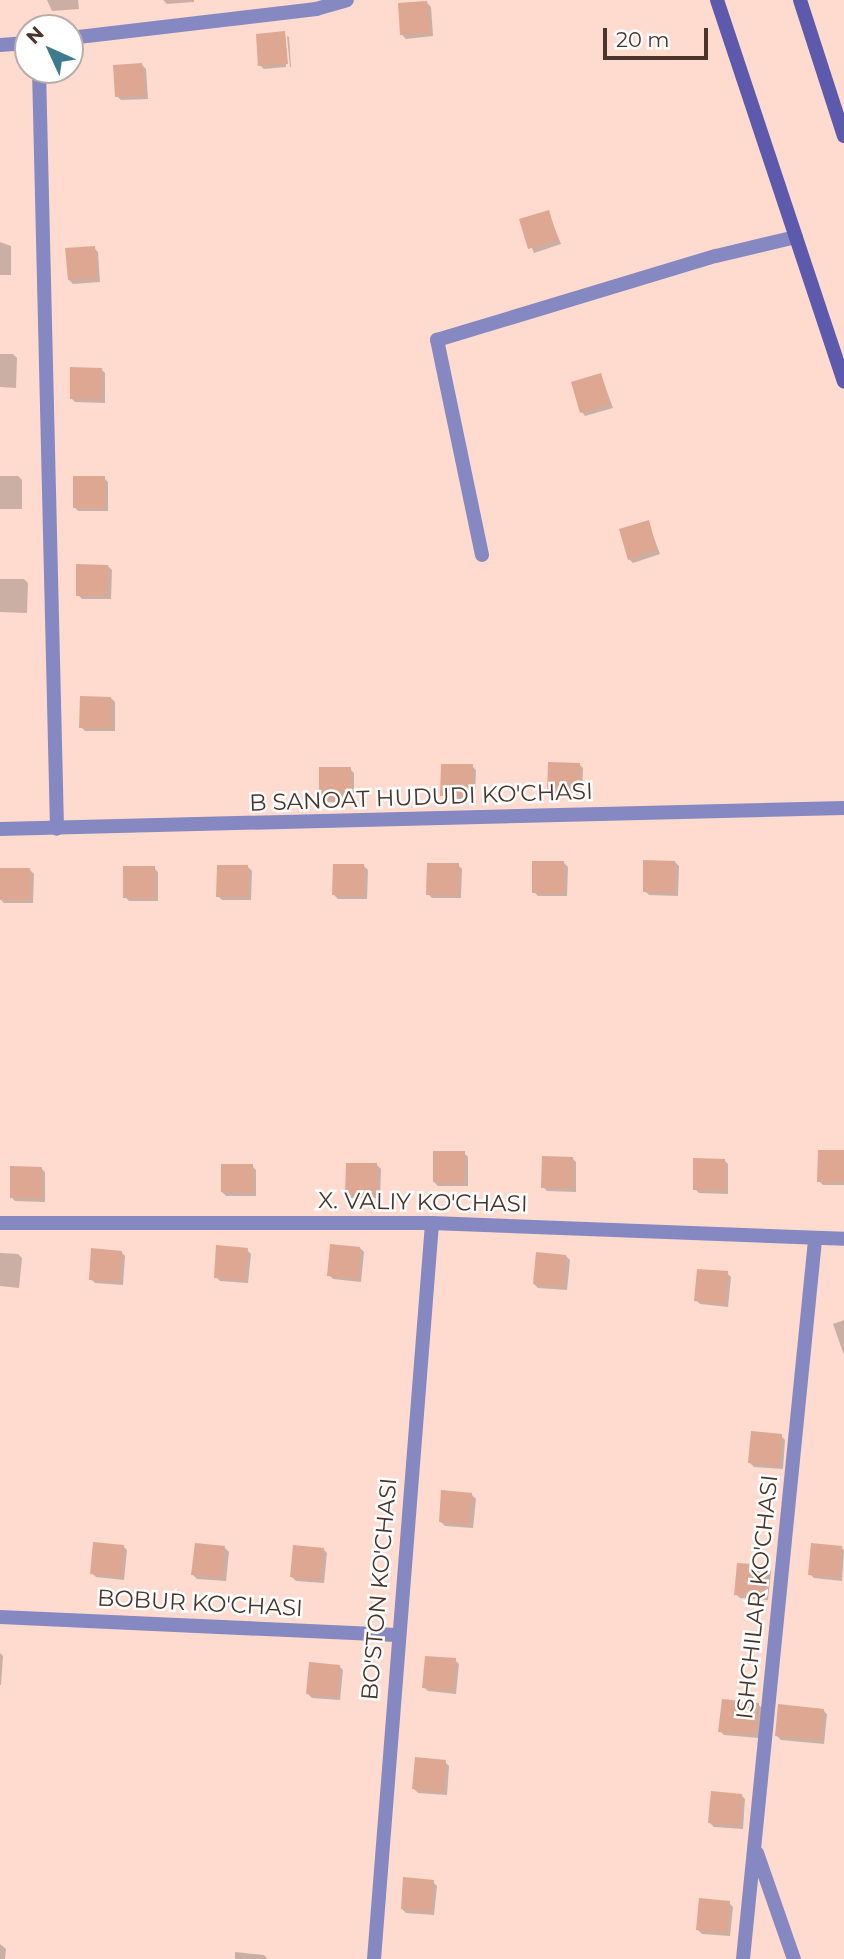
<!DOCTYPE html>
<html>
<head>
<meta charset="utf-8">
<style>
  body { margin:0 }
  #map { position:relative; width:844px; height:1959px; overflow:hidden; background:#fedbce; font-family:Montserrat,sans-serif }
  div>[style] { position:absolute }
  [style*='--x'] { left:calc(var(--x)*1px); top:calc(var(--y)*1px); width:calc(var(--w)*1px); rotate:calc(var(--a)*1deg) }
  .shadow>* { inset:0; background:#0003 }
  .building>* { inset:0; background:#dda792 }
  .street>* { height:14px; margin:-7px; padding:0 7px; transform-origin:7px; border-radius:7px; background:#8688c2 }
  .secondary>* { height:14px; margin:-7px; padding:0 7px; transform-origin:7px; border-radius:7px; background:#5d5aae }
  span { translate:-50% -50%; white-space:nowrap; text-align:center; line-height:1.15; -webkit-text-stroke:5px #fff; paint-order:stroke }
  .street-label { font-size:23px; color:#4a342c }
  .north { position:absolute; left:14px; top:14px; width:70px; height:70px; box-sizing:border-box; background:#fff; border:2px solid #b7aeab; border-radius:50%; rotate:315deg; font-size:19px; font-weight:700; line-height:28px; text-align:center; color:#4a342c }
  .north::after { content:''; display:block; margin:auto; width:24px; height:32px; background:#3c7a8f; clip-path:polygon(50% 0,100% 100%,50% 72%,0 100%) }
  .scale { position:absolute; left:603px; top:28px; width:105px; height:32px; box-sizing:border-box; border:4px solid #4a342c; border-top:0; padding-left:9px; font-size:21px; line-height:24px; white-space:nowrap; color:#4a342c; -webkit-text-stroke:5px #fff; paint-order:stroke }
</style>
</head>
<body>
<div id="map">
  <div class="shadow">
    <i style="clip-path:polygon(47px 0,78px 0,79px 9px,52px 11px)"></i>
    <i style="clip-path:polygon(163px 0,194px 0,194px 2px,167px 4px)"></i>
    <i style="clip-path:polygon(427px 3px,431px 7px,433px 36px,406px 39px,402px 35px)"></i>
    <i style="clip-path:polygon(285px 33px,286px 67px,264px 69px,260px 65px)"></i>
    <i style="clip-path:polygon(287px 36px,289px 37px,291px 67px,290px 67px)"></i>
    <i style="clip-path:polygon(142px 65px,146px 69px,148px 99px,121px 100px,117px 96px)"></i>
    <i style="clip-path:polygon(548px 212px,561px 244px,534px 253px,521px 220px)"></i>
    <i style="clip-path:polygon(0 242px,11px 246px,11px 275px,0 275px)"></i>
    <i style="clip-path:polygon(94px 248px,98px 252px,100px 282px,73px 284px,69px 280px)"></i>
    <i style="clip-path:polygon(0 354px,13px 354px,17px 358px,16px 388px,0 387px)"></i>
    <i style="clip-path:polygon(101px 369px,105px 373px,105px 403px,75px 402px,71px 398px)"></i>
    <i style="clip-path:polygon(601px 375px,613px 408px,585px 416px,582px 412px)"></i>
    <i style="clip-path:polygon(0 476px,18px 476px,22px 480px,22px 509px,0 509px)"></i>
    <i style="clip-path:polygon(104px 478px,108px 482px,108px 511px,78px 511px,74px 507px)"></i>
    <i style="clip-path:polygon(648px 522px,660px 554px,633px 563px,629px 559px)"></i>
    <i style="clip-path:polygon(108px 566px,112px 570px,111px 599px,82px 599px,78px 595px)"></i>
    <i style="clip-path:polygon(0 579px,24px 579px,28px 583px,27px 613px,0 612px)"></i>
    <i style="clip-path:polygon(111px 698px,115px 702px,115px 731px,85px 731px,81px 727px)"></i>
    <i style="clip-path:polygon(579px 764px,583px 768px,582px 798px,553px 797px,549px 793px)"></i>
    <i style="clip-path:polygon(472px 766px,476px 770px,475px 799px,446px 799px,442px 795px)"></i>
    <i style="clip-path:polygon(350px 769px,354px 773px,354px 802px,325px 802px,321px 798px)"></i>
    <i style="clip-path:polygon(675px 862px,679px 866px,678px 896px,649px 895px,645px 891px)"></i>
    <i style="clip-path:polygon(564px 863px,568px 867px,567px 896px,538px 896px,534px 892px)"></i>
    <i style="clip-path:polygon(458px 865px,462px 869px,461px 898px,432px 898px,428px 894px)"></i>
    <i style="clip-path:polygon(364px 866px,368px 870px,367px 899px,338px 899px,334px 895px)"></i>
    <i style="clip-path:polygon(248px 867px,252px 871px,251px 900px,222px 900px,218px 896px)"></i>
    <i style="clip-path:polygon(154px 868px,158px 872px,158px 901px,129px 901px,125px 897px)"></i>
    <i style="clip-path:polygon(30px 870px,34px 874px,33px 903px,4px 903px,0 899px)"></i>
    <i style="clip-path:polygon(844px 1152px,844px 1185px,823px 1185px,819px 1181px)"></i>
    <i style="clip-path:polygon(464px 1153px,468px 1157px,468px 1186px,438px 1186px,434px 1182px)"></i>
    <i style="clip-path:polygon(572px 1158px,576px 1162px,576px 1192px,547px 1191px,543px 1187px)"></i>
    <i style="clip-path:polygon(724px 1160px,728px 1164px,728px 1194px,699px 1193px,695px 1189px)"></i>
    <i style="clip-path:polygon(377px 1165px,381px 1169px,380px 1198px,351px 1198px,347px 1194px)"></i>
    <i style="clip-path:polygon(252px 1166px,256px 1170px,256px 1196px,226px 1196px,222px 1192px)"></i>
    <i style="clip-path:polygon(41px 1168px,45px 1172px,45px 1202px,15px 1201px,11px 1197px)"></i>
    <i style="clip-path:polygon(332px 1246px,360px 1248px,364px 1252px,361px 1282px,333px 1279px,329px 1275px)"></i>
    <i style="clip-path:polygon(247px 1250px,251px 1254px,248px 1283px,220px 1281px,216px 1277px)"></i>
    <i style="clip-path:polygon(121px 1252px,125px 1256px,123px 1285px,95px 1283px,91px 1279px)"></i>
    <i style="clip-path:polygon(0 1253px,18px 1254px,22px 1258px,19px 1288px,0 1286px)"></i>
    <i style="clip-path:polygon(566px 1256px,570px 1260px,567px 1290px,538px 1288px,534px 1284px)"></i>
    <i style="clip-path:polygon(727px 1273px,731px 1277px,728px 1307px,700px 1304px,696px 1300px)"></i>
    <i style="clip-path:polygon(844px 1320px,844px 1355px,833px 1324px)"></i>
    <i style="clip-path:polygon(781px 1436px,785px 1440px,783px 1469px,754px 1467px,750px 1463px)"></i>
    <i style="clip-path:polygon(472px 1495px,476px 1499px,473px 1528px,445px 1526px,441px 1522px)"></i>
    <i style="clip-path:polygon(123px 1546px,127px 1550px,124px 1580px,96px 1577px,92px 1573px)"></i>
    <i style="clip-path:polygon(841px 1547px,844px 1550px,842px 1581px,814px 1578px,810px 1574px)"></i>
    <i style="clip-path:polygon(225px 1548px,229px 1552px,226px 1581px,197px 1579px,193px 1575px)"></i>
    <i style="clip-path:polygon(323px 1549px,327px 1553px,324px 1583px,296px 1581px,292px 1577px)"></i>
    <i style="clip-path:polygon(767px 1567px,771px 1571px,768px 1600px,740px 1598px,736px 1594px)"></i>
    <i style="clip-path:polygon(0 1653px,3px 1656px,1px 1685px,0 1685px)"></i>
    <i style="clip-path:polygon(455px 1660px,459px 1664px,456px 1694px,428px 1691px,424px 1687px)"></i>
    <i style="clip-path:polygon(339px 1666px,343px 1670px,340px 1700px,312px 1698px,308px 1694px)"></i>
    <i style="clip-path:polygon(758px 1704px,762px 1708px,759px 1738px,724px 1735px,720px 1731px)"></i>
    <i style="clip-path:polygon(823px 1710px,827px 1714px,824px 1744px,781px 1740px,777px 1736px)"></i>
    <i style="clip-path:polygon(445px 1762px,449px 1766px,447px 1795px,418px 1793px,414px 1789px)"></i>
    <i style="clip-path:polygon(741px 1795px,745px 1799px,743px 1829px,714px 1827px,710px 1823px)"></i>
    <i style="clip-path:polygon(433px 1882px,437px 1886px,434px 1915px,406px 1913px,402px 1909px)"></i>
    <i style="clip-path:polygon(729px 1903px,733px 1907px,730px 1936px,702px 1934px,698px 1930px)"></i>
    <i style="clip-path:polygon(0 1944px,6px 1949px,5px 1959px,0 1959px)"></i>
    <i style="clip-path:polygon(235px 1952px,264px 1955px,268px 1959px,235px 1959px)"></i>
  </div>
  <div class="building">
    <i style="clip-path:polygon(427px 1px,430px 33px,400px 35px,398px 3px)"></i>
    <i style="clip-path:polygon(285px 31px,288px 64px,258px 66px,256px 34px)"></i>
    <i style="clip-path:polygon(142px 63px,145px 95px,115px 97px,113px 65px)"></i>
    <i style="clip-path:polygon(549px 210px,558px 240px,528px 249px,519px 219px)"></i>
    <i style="clip-path:polygon(95px 246px,97px 278px,68px 280px,65px 248px)"></i>
    <i style="clip-path:polygon(70px 367px,102px 368px,101px 399px,70px 399px)"></i>
    <i style="clip-path:polygon(601px 373px,610px 404px,580px 413px,571px 382px)"></i>
    <i style="clip-path:polygon(73px 476px,105px 476px,105px 508px,73px 508px)"></i>
    <i style="clip-path:polygon(649px 520px,657px 550px,628px 560px,619px 529px)"></i>
    <i style="clip-path:polygon(76px 564px,108px 565px,107px 596px,76px 596px)"></i>
    <i style="clip-path:polygon(80px 696px,111px 697px,111px 728px,79px 728px)"></i>
    <i style="clip-path:polygon(548px 762px,580px 763px,579px 795px,547px 794px)"></i>
    <i style="clip-path:polygon(441px 764px,473px 764px,472px 796px,440px 796px)"></i>
    <i style="clip-path:polygon(319px 767px,351px 767px,350px 798px,319px 798px)"></i>
    <i style="clip-path:polygon(643px 860px,675px 861px,675px 893px,643px 892px)"></i>
    <i style="clip-path:polygon(532px 861px,564px 861px,564px 893px,532px 893px)"></i>
    <i style="clip-path:polygon(427px 863px,459px 863px,458px 895px,426px 895px)"></i>
    <i style="clip-path:polygon(333px 864px,364px 864px,364px 896px,332px 895px)"></i>
    <i style="clip-path:polygon(217px 865px,248px 865px,248px 897px,216px 897px)"></i>
    <i style="clip-path:polygon(123px 866px,155px 866px,155px 898px,123px 898px)"></i>
    <i style="clip-path:polygon(0 868px,30px 868px,30px 900px,0 900px)"></i>
    <i style="clip-path:polygon(818px 1150px,844px 1150px,844px 1182px,817px 1182px)"></i>
    <i style="clip-path:polygon(433px 1151px,465px 1151px,464px 1183px,433px 1182px)"></i>
    <i style="clip-path:polygon(542px 1156px,573px 1157px,573px 1188px,541px 1188px)"></i>
    <i style="clip-path:polygon(693px 1158px,725px 1159px,725px 1190px,693px 1190px)"></i>
    <i style="clip-path:polygon(346px 1163px,377px 1163px,377px 1195px,345px 1195px)"></i>
    <i style="clip-path:polygon(221px 1164px,253px 1164px,253px 1193px,221px 1192px)"></i>
    <i style="clip-path:polygon(10px 1166px,42px 1167px,42px 1198px,10px 1198px)"></i>
    <i style="clip-path:polygon(330px 1244px,360px 1247px,358px 1279px,327px 1276px)"></i>
    <i style="clip-path:polygon(216px 1245px,248px 1248px,244px 1280px,214px 1278px)"></i>
    <i style="clip-path:polygon(91px 1248px,122px 1251px,119px 1282px,89px 1280px)"></i>
    <i style="clip-path:polygon(536px 1252px,566px 1255px,563px 1287px,533px 1284px)"></i>
    <i style="clip-path:polygon(697px 1269px,728px 1271px,725px 1304px,694px 1301px)"></i>
    <i style="clip-path:polygon(751px 1431px,782px 1434px,779px 1466px,748px 1463px)"></i>
    <i style="clip-path:polygon(441px 1490px,472px 1493px,469px 1525px,439px 1522px)"></i>
    <i style="clip-path:polygon(93px 1542px,124px 1545px,121px 1577px,90px 1574px)"></i>
    <i style="clip-path:polygon(195px 1543px,225px 1546px,222px 1578px,191px 1575px)"></i>
    <i style="clip-path:polygon(811px 1543px,842px 1546px,839px 1577px,808px 1575px)"></i>
    <i style="clip-path:polygon(293px 1545px,324px 1548px,320px 1580px,290px 1577px)"></i>
    <i style="clip-path:polygon(737px 1563px,768px 1565px,765px 1597px,734px 1595px)"></i>
    <i style="clip-path:polygon(425px 1656px,456px 1658px,453px 1691px,422px 1688px)"></i>
    <i style="clip-path:polygon(309px 1662px,340px 1665px,337px 1697px,306px 1694px)"></i>
    <i style="clip-path:polygon(722px 1699px,759px 1703px,756px 1735px,718px 1732px)"></i>
    <i style="clip-path:polygon(778px 1704px,824px 1709px,821px 1740px,775px 1736px)"></i>
    <i style="clip-path:polygon(415px 1757px,446px 1760px,443px 1792px,412px 1789px)"></i>
    <i style="clip-path:polygon(711px 1791px,742px 1794px,739px 1826px,708px 1823px)"></i>
    <i style="clip-path:polygon(403px 1877px,434px 1880px,431px 1912px,401px 1909px)"></i>
    <i style="clip-path:polygon(699px 1898px,730px 1901px,727px 1933px,696px 1930px)"></i>
  </div>
  <div class="street">
    <i style="--x:70;--y:38;--w:248;--a:-6.7"></i>
    <i style="--x:316;--y:9;--w:32;--a:-16"></i>
    <i style="--x:0;--y:45;--w:28;--a:-4"></i>
    <i style="--x:39;--y:70;--w:759;--a:88.64"></i>
    <i style="--x:482;--y:555;--w:220;--a:-101.8"></i>
    <i style="--x:437;--y:340;--w:291;--a:-16.8"></i>
    <i style="--x:716;--y:256;--w:82;--a:-13.4"></i>
    <i style="--x:0;--y:829;--w:844;--a:-1.43"></i>
    <i style="--x:0;--y:1223;--w:432;--a:0"></i>
    <i style="--x:432;--y:1223;--w:412;--a:2.2"></i>
    <i style="--x:0;--y:1617;--w:397;--a:2.6"></i>
    <i style="--x:757;--y:1853;--w:112;--a:70.8"></i>
    <i style="--x:374;--y:1959;--w:738;--a:-85.49"></i>
    <i style="--x:743;--y:1959;--w:723;--a:-84.28"></i>
  </div>
  <div class="secondary">
    <i style="--x:717;--y:0;--w:402;--a:71.6"></i>
    <i style="--x:800;--y:0;--w:143;--a:72.1"></i>
  </div>
  <div class="street-label">
    <span style="left:421px;top:797px;rotate:-2deg">B SANOAT HUDUDI KO'CHASI</span>
    <span style="left:423px;top:1202px;rotate:1deg">X. VALIY KO'CHASI</span>
    <span style="left:379px;top:1589px;rotate:-85deg">BO'STON KO'CHASI</span>
    <span style="left:757px;top:1597px;rotate:-84deg">ISHCHILAR KO'CHASI</span>
    <span style="left:200px;top:1603px;rotate:3deg">BOBUR KO'CHASI</span>
  </div>
  <div class="north">N</div>
  <div class="scale">20 m</div>
</div>
</body>
</html>
